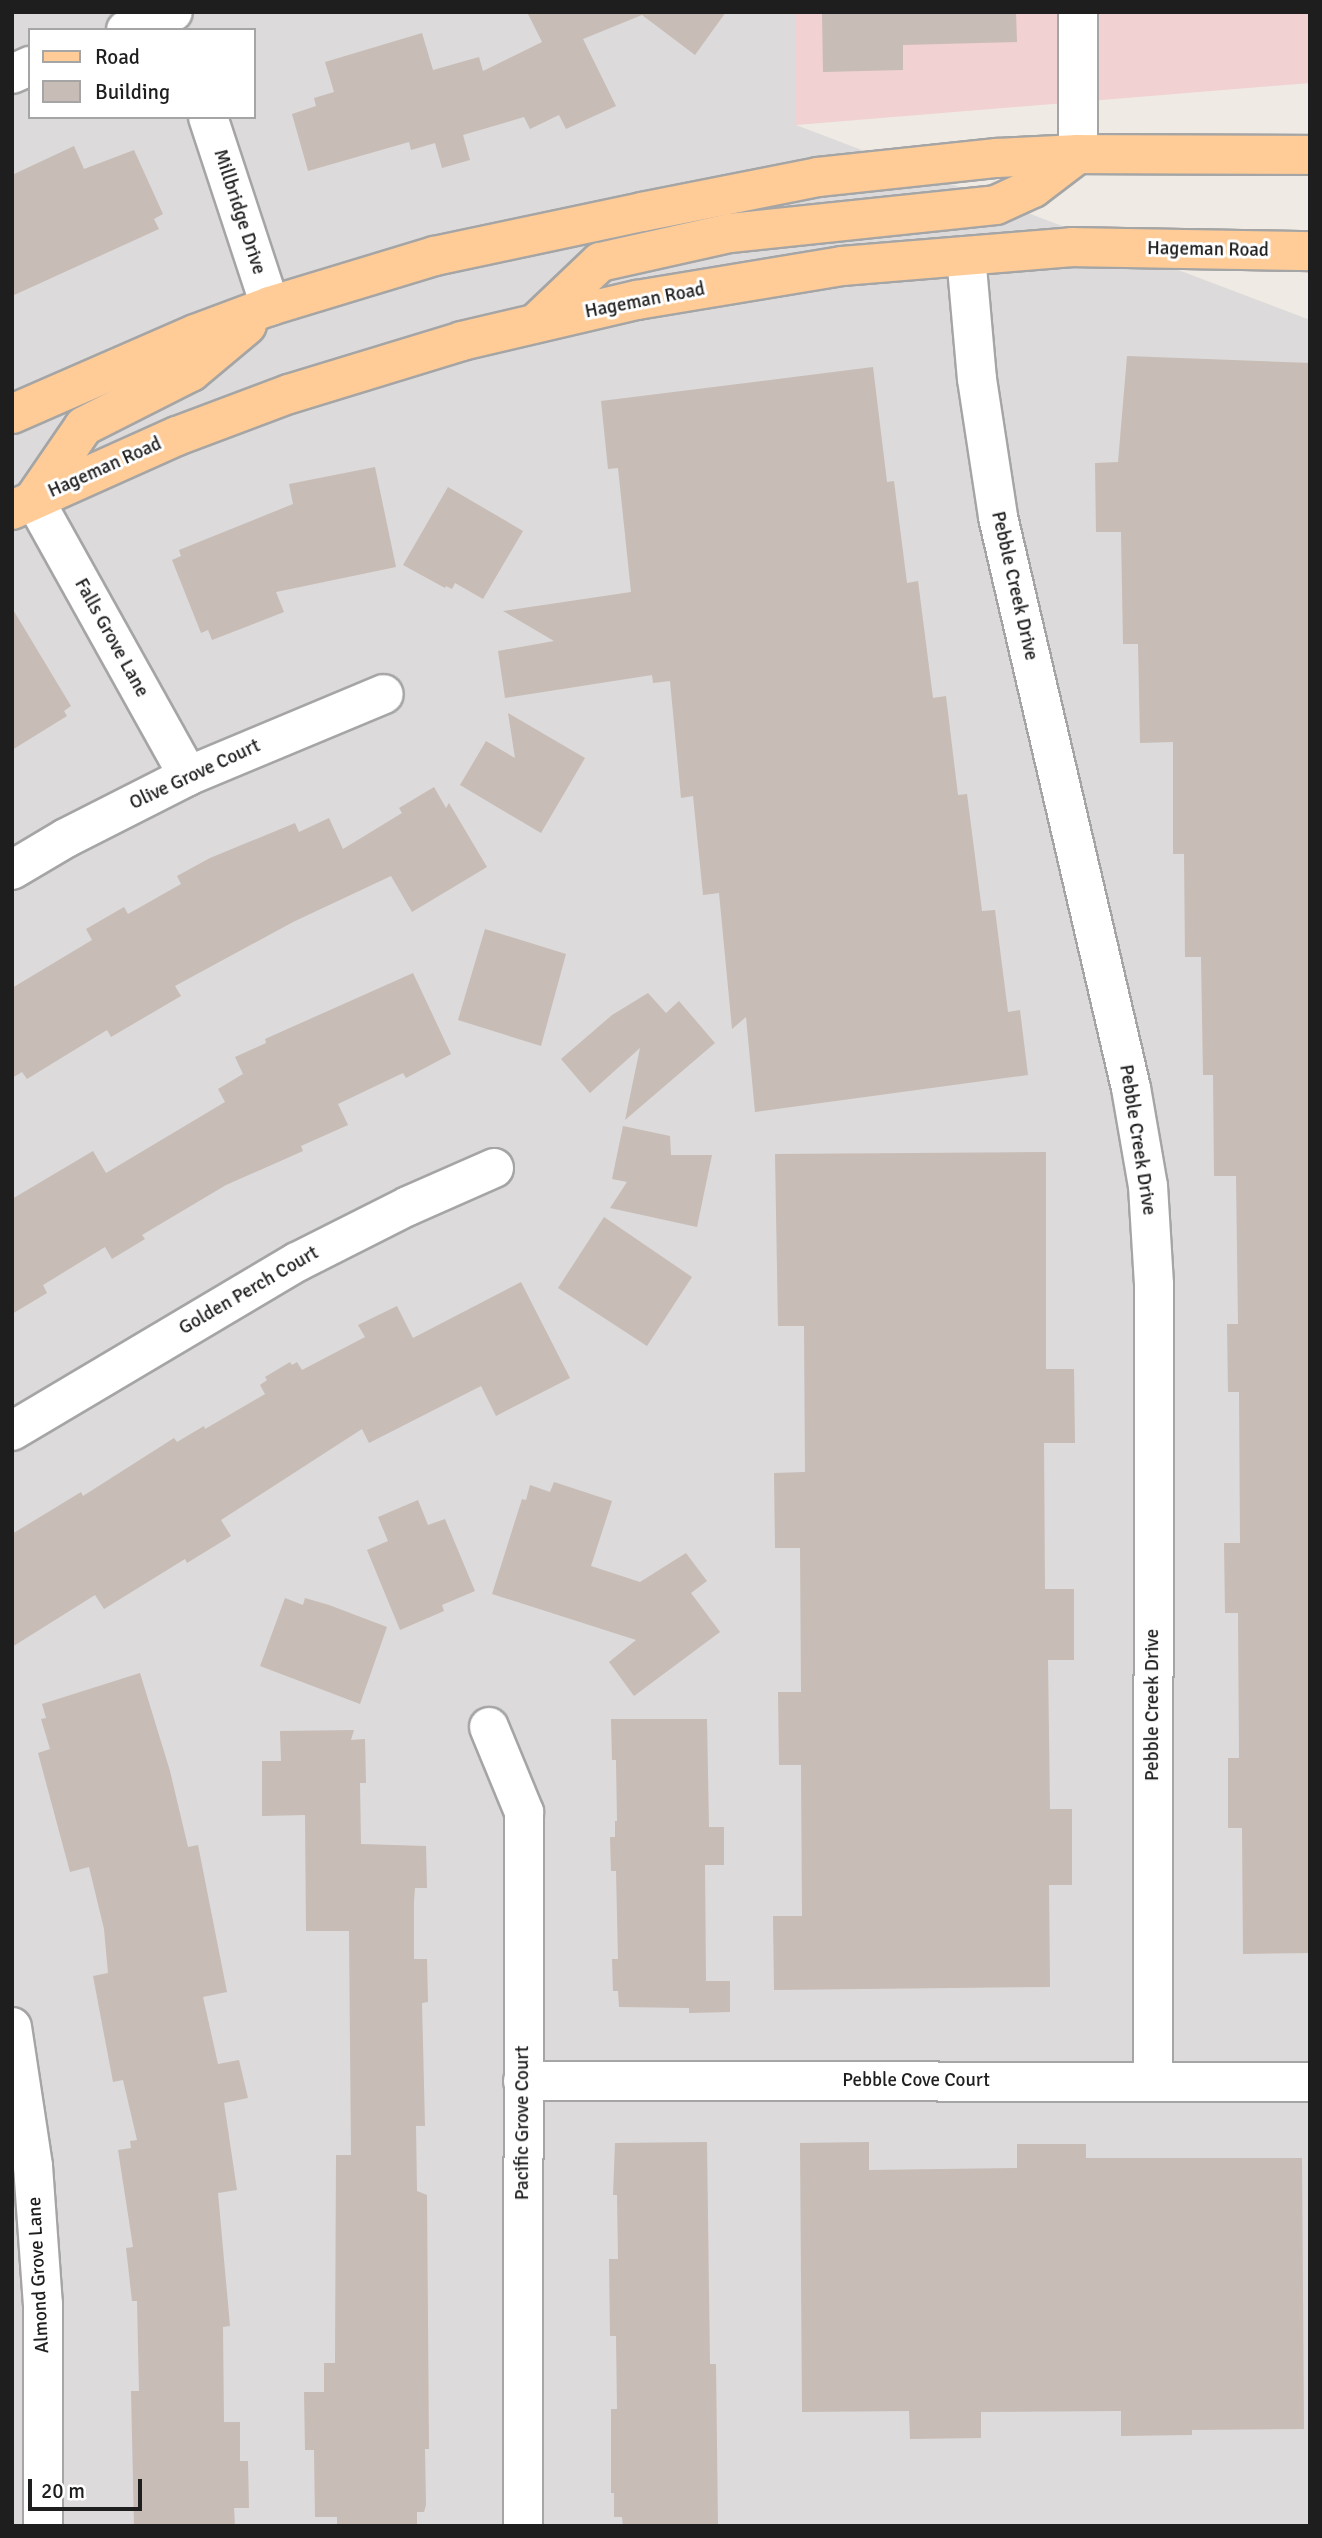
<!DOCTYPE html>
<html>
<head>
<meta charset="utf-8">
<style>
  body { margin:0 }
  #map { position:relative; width:1322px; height:2538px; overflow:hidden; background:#efeae3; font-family:Signika,sans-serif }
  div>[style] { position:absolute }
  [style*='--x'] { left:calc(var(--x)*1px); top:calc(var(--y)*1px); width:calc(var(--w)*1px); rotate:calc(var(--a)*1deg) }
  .residential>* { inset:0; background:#dcdada }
  .commercial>* { inset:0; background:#f1d1d2 }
  .building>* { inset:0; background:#c7bcb6 }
  .roads { filter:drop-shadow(2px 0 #a5a5a5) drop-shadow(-2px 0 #a5a5a5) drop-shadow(0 2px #a5a5a5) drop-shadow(0 -2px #a5a5a5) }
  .minor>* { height:38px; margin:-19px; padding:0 19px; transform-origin:19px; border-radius:19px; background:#fff }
  .major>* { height:38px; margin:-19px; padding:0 19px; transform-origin:19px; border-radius:19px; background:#ffcc98 }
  span { translate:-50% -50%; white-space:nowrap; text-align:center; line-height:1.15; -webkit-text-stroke:6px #fff; paint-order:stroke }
  .street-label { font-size:19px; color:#1e1e1e }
  .frame { position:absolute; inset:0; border:14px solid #1e1e1e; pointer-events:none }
  .legend { position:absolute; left:28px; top:28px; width:228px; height:91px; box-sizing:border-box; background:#fff; border:2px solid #a5a5a5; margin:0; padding:9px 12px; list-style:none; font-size:21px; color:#1e1e1e }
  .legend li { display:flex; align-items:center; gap:14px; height:35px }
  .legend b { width:35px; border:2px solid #a5a5a5 }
  .scale { position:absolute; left:28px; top:2479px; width:114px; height:32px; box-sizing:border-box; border:4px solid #1e1e1e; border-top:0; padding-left:9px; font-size:21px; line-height:24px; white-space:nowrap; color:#1e1e1e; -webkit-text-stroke:5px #fff; paint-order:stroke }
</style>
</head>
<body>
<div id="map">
  <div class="residential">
    <i style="clip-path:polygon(evenodd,12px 12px,796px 12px,796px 125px,1310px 320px,1310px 2526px,12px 2526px,12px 12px,30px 30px,254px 30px,254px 117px,30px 117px,30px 30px)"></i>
  </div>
  <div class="commercial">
    <i style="clip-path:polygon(796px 12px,1310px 12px,1310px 83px,796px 125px)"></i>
  </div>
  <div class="building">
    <i style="clip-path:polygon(527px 12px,726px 12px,695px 55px,642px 15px,583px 39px,616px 106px,566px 129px,559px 115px,530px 129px,524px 117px,463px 135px,470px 160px,442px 168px,435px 143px,411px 150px,409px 142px,308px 171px,292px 114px,316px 106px,314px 98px,334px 92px,325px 62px,422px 33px,433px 70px,479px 57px,483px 71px,542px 42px)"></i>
    <i style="clip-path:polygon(822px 12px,1016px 12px,1017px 42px,903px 45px,903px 70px,823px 72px)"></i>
    <i style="clip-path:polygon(74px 146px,84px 169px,134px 150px,163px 214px,154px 219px,159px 229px,12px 296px,12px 175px)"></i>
    <i style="clip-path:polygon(1127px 356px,1310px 363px,1310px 1953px,1243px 1954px,1242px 1828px,1228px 1828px,1228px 1758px,1239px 1758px,1238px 1613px,1225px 1613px,1224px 1543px,1240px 1543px,1239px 1392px,1228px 1392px,1227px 1324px,1238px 1324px,1236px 1176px,1214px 1176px,1213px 1075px,1203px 1075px,1201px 957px,1185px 957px,1184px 854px,1173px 854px,1173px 742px,1140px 743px,1138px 644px,1123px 644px,1121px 532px,1096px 532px,1095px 463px,1118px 462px)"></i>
    <i style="clip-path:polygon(873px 367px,887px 482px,894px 481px,907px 583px,918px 581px,933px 698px,946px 696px,958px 795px,967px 794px,982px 911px,995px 910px,1008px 1012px,1020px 1010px,1028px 1075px,755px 1112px,746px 1017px,732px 1029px,719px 893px,703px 895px,693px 796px,681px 798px,670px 681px,653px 683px,652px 675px,505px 698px,498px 651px,554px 641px,503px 611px,631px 592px,618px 468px,608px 469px,601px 401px)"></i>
    <i style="clip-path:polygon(375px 467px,396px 567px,276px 592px,284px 612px,212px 640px,208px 630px,201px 633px,172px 560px,181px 556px,179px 550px,293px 504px,289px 484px)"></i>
    <i style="clip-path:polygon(448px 487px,523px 531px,483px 599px,455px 583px,452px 589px,446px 586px,445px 588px,403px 565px)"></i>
    <i style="clip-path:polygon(12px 608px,71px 706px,64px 711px,67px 716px,12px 750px)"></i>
    <i style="clip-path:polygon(508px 713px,585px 758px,541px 833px,460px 785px,486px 741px,515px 758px)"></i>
    <i style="clip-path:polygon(434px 787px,446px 808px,449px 803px,487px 867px,412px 912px,391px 876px,293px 922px,175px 986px,181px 996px,111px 1037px,107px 1030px,27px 1079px,22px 1072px,12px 1078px,12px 988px,92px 940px,86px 929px,124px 907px,128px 914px,181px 884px,177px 876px,210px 858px,295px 823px,299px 832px,329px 818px,343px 849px,402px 813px,399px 808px)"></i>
    <i style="clip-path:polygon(485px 929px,566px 954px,541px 1046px,458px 1020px)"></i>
    <i style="clip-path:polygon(413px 973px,451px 1054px,406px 1078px,403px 1073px,338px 1104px,348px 1125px,301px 1146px,303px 1151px,226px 1185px,142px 1235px,145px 1239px,112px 1259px,105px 1247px,43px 1285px,47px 1293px,12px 1314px,12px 1199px,93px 1151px,106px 1173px,225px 1102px,218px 1089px,243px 1074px,235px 1057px,266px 1043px,265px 1039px)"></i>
    <i style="clip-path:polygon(648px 993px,666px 1013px,679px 1001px,715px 1043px,625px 1120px,640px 1048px,590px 1093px,561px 1059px,612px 1015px)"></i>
    <i style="clip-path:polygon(623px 1126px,670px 1136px,671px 1155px,712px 1155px,697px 1227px,610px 1208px,627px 1182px,612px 1179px)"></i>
    <i style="clip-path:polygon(1046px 1152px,1046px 1369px,1074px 1369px,1075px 1443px,1044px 1443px,1045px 1589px,1074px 1589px,1074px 1660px,1048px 1660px,1050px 1809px,1072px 1809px,1072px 1885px,1049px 1885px,1050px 1987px,774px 1990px,773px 1916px,802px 1916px,801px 1765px,779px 1765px,778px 1692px,801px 1692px,800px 1548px,775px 1548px,774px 1473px,805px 1472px,804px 1326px,778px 1326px,775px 1154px)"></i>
    <i style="clip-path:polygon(604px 1217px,692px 1277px,647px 1346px,558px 1288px)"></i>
    <i style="clip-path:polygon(521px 1282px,570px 1378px,496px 1416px,481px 1386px,369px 1443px,362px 1429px,221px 1520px,231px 1536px,187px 1563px,185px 1559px,104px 1609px,95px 1595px,12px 1647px,12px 1534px,81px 1492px,83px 1496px,174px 1438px,177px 1442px,204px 1426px,205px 1429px,265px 1394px,260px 1385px,267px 1380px,265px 1377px,290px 1362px,292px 1365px,297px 1362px,302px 1370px,365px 1337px,358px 1325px,397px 1306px,413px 1338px)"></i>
    <i style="clip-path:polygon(554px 1482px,612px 1501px,591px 1566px,640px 1582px,686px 1553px,707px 1581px,691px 1593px,720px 1632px,634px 1696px,609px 1662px,636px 1640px,492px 1594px,522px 1499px,526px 1500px,530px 1485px,550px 1492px)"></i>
    <i style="clip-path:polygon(418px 1500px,428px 1525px,445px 1519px,475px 1591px,442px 1605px,444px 1611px,400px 1630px,367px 1550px,388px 1541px,378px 1517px)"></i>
    <i style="clip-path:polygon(285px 1598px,303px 1605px,305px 1598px,329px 1605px,387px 1627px,360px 1704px,260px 1666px)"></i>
    <i style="clip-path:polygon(140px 1673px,170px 1771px,188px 1847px,198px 1845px,227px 1992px,203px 1997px,218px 2064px,239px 2060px,248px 2098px,224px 2103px,237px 2190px,218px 2193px,230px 2326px,223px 2327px,224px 2422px,240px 2422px,240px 2461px,248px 2461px,249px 2508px,234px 2508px,235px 2526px,134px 2526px,131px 2391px,139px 2391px,137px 2301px,132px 2301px,126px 2248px,133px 2247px,118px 2150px,131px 2148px,130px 2141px,137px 2140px,123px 2080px,113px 2082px,93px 1976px,108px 1973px,104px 1929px,89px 1867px,70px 1872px,38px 1753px,50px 1749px,41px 1719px,46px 1718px,42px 1704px)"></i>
    <i style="clip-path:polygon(611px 1719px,707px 1719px,709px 1827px,724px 1827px,724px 1865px,705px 1865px,706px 1981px,730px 1981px,730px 2012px,689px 2013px,689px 2008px,619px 2007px,618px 1991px,613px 1991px,612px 1959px,618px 1959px,616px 1871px,611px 1871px,610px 1837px,615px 1837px,615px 1821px,617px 1821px,616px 1760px,612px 1760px)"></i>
    <i style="clip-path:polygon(354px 1730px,351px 1740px,365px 1739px,366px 1783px,360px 1783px,361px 1844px,426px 1846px,427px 1888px,415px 1888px,414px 1901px,414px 1959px,427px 1959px,428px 2002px,422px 2003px,425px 2126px,416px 2126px,417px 2191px,427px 2195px,429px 2449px,425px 2449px,426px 2505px,424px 2512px,417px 2512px,417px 2526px,337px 2526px,337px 2517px,315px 2517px,314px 2450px,305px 2450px,304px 2392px,324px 2392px,324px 2363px,335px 2363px,336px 2155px,351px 2155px,349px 1931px,306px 1931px,305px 1815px,262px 1816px,262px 1761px,281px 1761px,280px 1731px)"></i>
    <i style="clip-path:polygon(707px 2142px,710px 2364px,716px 2364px,718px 2526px,623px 2526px,622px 2517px,614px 2517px,614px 2493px,611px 2493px,611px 2409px,617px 2409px,616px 2336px,610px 2336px,609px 2259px,618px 2259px,617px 2195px,613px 2195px,615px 2143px)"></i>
    <i style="clip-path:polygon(869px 2142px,869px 2170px,1017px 2168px,1017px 2144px,1086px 2144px,1086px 2158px,1302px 2158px,1304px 2429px,1192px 2430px,1192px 2435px,1121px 2436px,1121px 2411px,981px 2412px,981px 2438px,910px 2439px,909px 2411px,802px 2412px,800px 2143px)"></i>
  </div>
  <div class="roads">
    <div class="minor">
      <i style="--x:1078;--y:12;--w:142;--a:90"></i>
      <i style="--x:126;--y:30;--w:50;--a:-21"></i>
      <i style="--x:12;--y:74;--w:20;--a:-24"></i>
      <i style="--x:208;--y:117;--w:199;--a:71.8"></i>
      <i style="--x:966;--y:256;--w:123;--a:84.9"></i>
      <i style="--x:977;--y:379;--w:140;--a:81.3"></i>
      <i style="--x:998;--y:517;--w:586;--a:76.89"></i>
      <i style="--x:1131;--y:1088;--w:99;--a:80.2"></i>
      <i style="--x:1148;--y:1186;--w:99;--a:86.5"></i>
      <i style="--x:1154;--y:1285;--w:797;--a:90.07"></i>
      <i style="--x:34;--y:499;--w:317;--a:60.9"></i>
      <i style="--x:12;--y:870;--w:63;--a:-30.7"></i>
      <i style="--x:66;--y:838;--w:137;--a:-26.9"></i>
      <i style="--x:188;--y:776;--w:212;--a:-22.7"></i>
      <i style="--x:12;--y:1431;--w:331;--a:-30.7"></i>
      <i style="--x:297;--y:1262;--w:124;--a:-26.8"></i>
      <i style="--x:408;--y:1206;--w:94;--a:-23.8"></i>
      <i style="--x:489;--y:1727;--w:92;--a:67.6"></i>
      <i style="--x:524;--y:1812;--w:714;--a:90.08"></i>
      <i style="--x:12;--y:2027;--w:141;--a:81.4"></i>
      <i style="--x:33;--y:2166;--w:138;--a:85.9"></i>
      <i style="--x:43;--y:2304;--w:222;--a:90"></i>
      <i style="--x:523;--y:2081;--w:787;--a:0.07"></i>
    </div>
    <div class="major">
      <i style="--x:537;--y:322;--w:87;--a:-43.6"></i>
      <i style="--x:600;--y:262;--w:133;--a:-12.6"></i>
      <i style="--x:730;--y:233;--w:267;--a:-6"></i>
      <i style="--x:996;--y:205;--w:41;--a:-24.7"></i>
      <i style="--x:1033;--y:188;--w:56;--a:-37.1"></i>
      <i style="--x:12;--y:414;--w:200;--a:-23.6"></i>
      <i style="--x:195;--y:334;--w:80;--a:-20.5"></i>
      <i style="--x:270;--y:306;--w:172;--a:-16.9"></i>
      <i style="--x:435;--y:256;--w:212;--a:-12"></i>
      <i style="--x:642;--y:212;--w:179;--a:-11.2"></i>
      <i style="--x:818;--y:177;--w:180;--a:-6.1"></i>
      <i style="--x:997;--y:158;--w:81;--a:-2.8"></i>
      <i style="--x:1078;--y:154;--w:232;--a:0.2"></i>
      <i style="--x:34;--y:499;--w:88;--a:-55.6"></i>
      <i style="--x:84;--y:426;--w:120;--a:-26.8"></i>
      <i style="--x:191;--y:372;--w:73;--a:-40"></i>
      <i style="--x:12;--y:510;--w:181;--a:-24.2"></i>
      <i style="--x:177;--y:436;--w:120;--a:-20.6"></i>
      <i style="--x:289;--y:394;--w:181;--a:-17"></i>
      <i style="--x:462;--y:341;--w:180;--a:-13.2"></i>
      <i style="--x:637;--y:300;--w:208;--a:-9.4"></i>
      <i style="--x:842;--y:266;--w:231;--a:-4.7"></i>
      <i style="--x:1072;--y:247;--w:238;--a:1"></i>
    </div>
  </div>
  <div class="street-label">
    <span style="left:239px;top:212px;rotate:72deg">Millbridge Drive</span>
    <span style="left:1208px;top:250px;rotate:1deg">Hageman Road</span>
    <span style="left:645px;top:301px;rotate:-11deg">Hageman Road</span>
    <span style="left:105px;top:468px;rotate:-24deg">Hageman Road</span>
    <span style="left:1014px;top:586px;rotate:77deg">Pebble Creek Drive</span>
    <span style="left:111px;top:638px;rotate:61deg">Falls Grove Lane</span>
    <span style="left:195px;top:775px;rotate:-25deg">Olive Grove Court</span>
    <span style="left:1137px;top:1140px;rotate:81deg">Pebble Creek Drive</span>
    <span style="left:249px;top:1291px;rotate:-30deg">Golden Perch Court</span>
    <span style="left:1153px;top:1705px;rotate:-90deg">Pebble Creek Drive</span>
    <span style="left:916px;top:2081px">Pebble Cove Court</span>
    <span style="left:523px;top:2123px;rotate:-90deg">Pacific Grove Court</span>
    <span style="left:39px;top:2275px;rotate:-93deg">Almond Grove Lane</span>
  </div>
  <div class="frame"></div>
  <ul class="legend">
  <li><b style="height:9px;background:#ffcc98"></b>Road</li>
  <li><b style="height:19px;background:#c7bcb6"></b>Building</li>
  </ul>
  <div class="scale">20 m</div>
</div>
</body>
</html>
